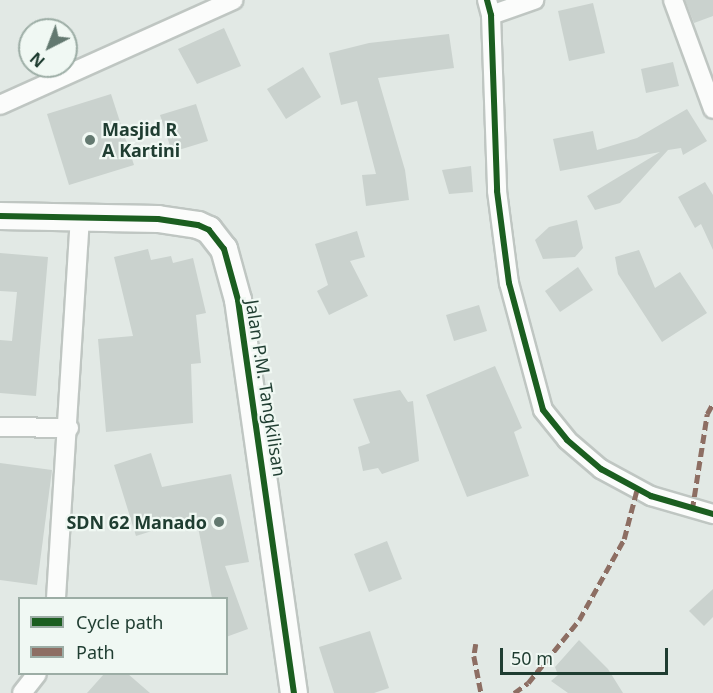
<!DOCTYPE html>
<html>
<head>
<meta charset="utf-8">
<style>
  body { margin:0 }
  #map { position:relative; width:713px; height:693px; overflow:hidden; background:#e2e9e5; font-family:"Noto Sans",sans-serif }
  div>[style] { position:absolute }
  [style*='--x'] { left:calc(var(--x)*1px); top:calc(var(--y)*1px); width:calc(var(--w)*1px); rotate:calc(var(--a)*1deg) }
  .building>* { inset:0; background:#cad2ce }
  .roads { filter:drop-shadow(2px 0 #bfc6c2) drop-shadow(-2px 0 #bfc6c2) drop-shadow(0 2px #bfc6c2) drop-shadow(0 -2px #bfc6c2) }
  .street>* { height:18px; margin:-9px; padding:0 9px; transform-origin:9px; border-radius:9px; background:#fbfcfb }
  .secondary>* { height:26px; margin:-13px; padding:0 13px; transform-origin:13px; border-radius:13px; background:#fbfcfb }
  .quiet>* { height:4.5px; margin-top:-2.25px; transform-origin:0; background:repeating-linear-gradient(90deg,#8d6e63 0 9px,transparent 0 13.5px) }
  .cycleway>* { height:6px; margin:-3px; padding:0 3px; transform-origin:3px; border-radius:3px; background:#1b5e20 }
  .dots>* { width:16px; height:16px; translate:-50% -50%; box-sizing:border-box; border:3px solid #f0f8f3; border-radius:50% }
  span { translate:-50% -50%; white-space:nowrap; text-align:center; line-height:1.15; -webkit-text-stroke:4.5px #f0f8f3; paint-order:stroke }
  .poi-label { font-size:18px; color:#1f3d31; font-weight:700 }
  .left { translate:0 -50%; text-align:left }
  .right { translate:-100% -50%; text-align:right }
  .street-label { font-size:18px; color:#1f3d31 }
  .legend { position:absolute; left:18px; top:597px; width:210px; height:78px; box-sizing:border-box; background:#f0f8f3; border:2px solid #9cada5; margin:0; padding:8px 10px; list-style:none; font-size:18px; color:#1f3d31 }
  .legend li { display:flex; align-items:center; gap:12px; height:30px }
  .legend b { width:30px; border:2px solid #9cada5 }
  .north { position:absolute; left:18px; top:18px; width:60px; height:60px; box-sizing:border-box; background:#f0f8f3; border:2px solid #9cada5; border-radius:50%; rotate:222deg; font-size:16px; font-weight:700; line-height:24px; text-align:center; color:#1f3d31 }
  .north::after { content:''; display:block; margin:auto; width:21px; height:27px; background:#637970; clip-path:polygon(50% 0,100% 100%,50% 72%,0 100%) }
  .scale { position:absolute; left:500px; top:648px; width:168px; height:27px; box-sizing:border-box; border:3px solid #1f3d31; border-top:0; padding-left:8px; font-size:18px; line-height:21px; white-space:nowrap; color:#1f3d31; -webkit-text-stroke:4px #f0f8f3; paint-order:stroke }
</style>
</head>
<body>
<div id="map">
  <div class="building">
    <i style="clip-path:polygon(685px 0,713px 0,713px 16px,694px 23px)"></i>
    <i style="clip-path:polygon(593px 3px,605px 53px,569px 61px,558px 11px)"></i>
    <i style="clip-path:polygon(224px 28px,241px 66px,197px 84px,178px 49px)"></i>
    <i style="clip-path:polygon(449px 34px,454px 68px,378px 78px,405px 170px,409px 200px,366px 206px,362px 175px,376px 174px,357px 101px,341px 105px,329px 53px,369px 43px)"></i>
    <i style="clip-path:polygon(673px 62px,679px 86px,646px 93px,641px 69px)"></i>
    <i style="clip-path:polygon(303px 67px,321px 97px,286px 119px,267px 89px)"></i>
    <i style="clip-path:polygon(111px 94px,134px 165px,69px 185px,47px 114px)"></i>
    <i style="clip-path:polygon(196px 104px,208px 141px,172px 152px,160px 115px)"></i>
    <i style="clip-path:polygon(687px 109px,707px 141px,683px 155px,681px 148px,668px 150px,620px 203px,595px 210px,587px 196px,660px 152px,560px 171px,553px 139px,593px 131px,597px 150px,637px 138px)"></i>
    <i style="clip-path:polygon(471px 166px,473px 192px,449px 194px,442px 170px)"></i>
    <i style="clip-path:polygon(705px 182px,713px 195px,713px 250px,701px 224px,695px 228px,678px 197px)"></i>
    <i style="clip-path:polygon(577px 220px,583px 248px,575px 257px,543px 259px,535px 240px,549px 227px)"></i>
    <i style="clip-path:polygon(357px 231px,365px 257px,350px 261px,368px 296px,329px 315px,317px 291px,328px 285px,315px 244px)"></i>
    <i style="clip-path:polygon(148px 249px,151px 260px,171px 256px,173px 263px,193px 258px,206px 313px,196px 315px,201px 363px,191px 364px,193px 423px,106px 432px,98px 339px,133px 336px,114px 257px)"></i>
    <i style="clip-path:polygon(639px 250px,655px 288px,680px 272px,707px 313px,662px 342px,618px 274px,615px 257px)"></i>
    <i style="clip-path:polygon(0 253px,48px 257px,36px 396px,0 393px,0 340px,12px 341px,17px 292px,0 291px)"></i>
    <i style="clip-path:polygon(578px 267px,593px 290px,560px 312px,545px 291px)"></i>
    <i style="clip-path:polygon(479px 305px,487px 331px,454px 341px,446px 315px)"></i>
    <i style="clip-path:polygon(495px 366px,522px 428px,514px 432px,529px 476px,467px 497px,426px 395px)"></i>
    <i style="clip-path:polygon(400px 390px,408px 402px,413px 401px,419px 461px,382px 474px,378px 468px,363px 471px,358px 447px,370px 443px,353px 399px)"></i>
    <i style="clip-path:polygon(151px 453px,162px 487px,231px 474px,249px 562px,225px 566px,248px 629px,226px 637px,226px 598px,212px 598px,196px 517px,136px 536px,114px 465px)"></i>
    <i style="clip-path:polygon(0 463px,52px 470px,37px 585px,0 580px)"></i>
    <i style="clip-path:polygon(387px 541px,402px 579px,369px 592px,354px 554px)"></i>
    <i style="clip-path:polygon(713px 589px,713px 617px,704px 626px,689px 611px)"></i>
    <i style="clip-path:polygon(370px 631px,389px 688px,374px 693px,334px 693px,319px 647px)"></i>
    <i style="clip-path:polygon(579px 640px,608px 669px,623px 693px,568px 693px,551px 681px,558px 675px,555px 667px)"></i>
    <i style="clip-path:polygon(104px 674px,128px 674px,150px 693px,87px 693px)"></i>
  </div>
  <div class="roads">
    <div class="street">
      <i style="--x:487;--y:0;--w:16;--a:75"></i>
      <i style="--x:491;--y:15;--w:176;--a:88"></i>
      <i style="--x:497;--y:191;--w:93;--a:82.6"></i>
      <i style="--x:509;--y:283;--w:131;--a:75"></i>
      <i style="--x:543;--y:410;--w:38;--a:51"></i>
      <i style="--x:567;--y:440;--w:45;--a:40.5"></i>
      <i style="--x:601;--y:469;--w:57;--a:28.4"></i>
      <i style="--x:651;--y:496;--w:65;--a:16.2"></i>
      <i style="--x:673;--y:0;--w:116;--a:69.8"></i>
      <i style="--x:491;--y:15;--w:46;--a:-19.2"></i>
      <i style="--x:0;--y:105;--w:256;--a:-24.2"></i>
      <i style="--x:0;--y:427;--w:69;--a:0.8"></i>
      <i style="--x:56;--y:598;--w:381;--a:-86.4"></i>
      <i style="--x:22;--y:693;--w:24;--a:-52"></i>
    </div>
    <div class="secondary">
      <i style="--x:0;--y:216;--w:158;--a:1.1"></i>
      <i style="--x:158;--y:219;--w:40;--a:8.5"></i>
      <i style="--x:198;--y:225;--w:12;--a:24"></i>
      <i style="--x:209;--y:230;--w:24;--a:52"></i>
      <i style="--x:224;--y:249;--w:53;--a:74.6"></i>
      <i style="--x:238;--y:300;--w:397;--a:81.9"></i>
    </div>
  </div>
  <div class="quiet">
    <i style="--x:692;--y:510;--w:97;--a:-81.1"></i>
    <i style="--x:707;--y:414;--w:13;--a:-61"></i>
    <i style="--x:476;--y:644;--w:12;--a:99"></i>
    <i style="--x:474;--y:656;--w:38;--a:79"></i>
    <i style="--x:514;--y:693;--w:17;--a:-36"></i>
    <i style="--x:528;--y:683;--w:81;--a:-51"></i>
    <i style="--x:579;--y:620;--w:93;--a:-60.9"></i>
    <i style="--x:624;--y:539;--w:52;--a:-75.4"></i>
  </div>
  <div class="cycleway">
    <i style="--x:487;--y:0;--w:16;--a:75"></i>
    <i style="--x:491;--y:15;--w:176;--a:88"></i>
    <i style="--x:497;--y:191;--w:93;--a:82.6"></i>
    <i style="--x:509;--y:283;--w:131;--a:75"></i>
    <i style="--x:543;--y:410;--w:38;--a:51"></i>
    <i style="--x:567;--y:440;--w:45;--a:40.5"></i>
    <i style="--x:601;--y:469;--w:57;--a:28.4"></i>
    <i style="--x:651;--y:496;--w:65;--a:16.2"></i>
    <i style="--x:0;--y:216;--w:158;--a:1.1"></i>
    <i style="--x:158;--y:219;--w:40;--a:8.5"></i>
    <i style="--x:198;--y:225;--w:12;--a:24"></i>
    <i style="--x:209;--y:230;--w:24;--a:52"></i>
    <i style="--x:224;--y:249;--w:53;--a:74.6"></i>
    <i style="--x:238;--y:300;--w:397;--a:81.9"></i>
  </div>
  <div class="dots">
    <i style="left:90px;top:140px;background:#637970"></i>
    <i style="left:219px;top:522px;background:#637970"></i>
  </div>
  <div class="poi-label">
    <span class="left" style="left:102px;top:140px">Masjid R<br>A Kartini</span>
    <span class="right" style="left:207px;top:522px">SDN 62 Manado</span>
  </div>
  <div class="street-label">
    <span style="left:266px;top:388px;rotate:81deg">Jalan P.M. Tangkilisan</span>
  </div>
  <ul class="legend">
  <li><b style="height:8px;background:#1b5e20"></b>Cycle path</li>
  <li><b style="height:8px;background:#8d6e63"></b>Path</li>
  </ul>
  <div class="north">N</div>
  <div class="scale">50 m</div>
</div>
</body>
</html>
